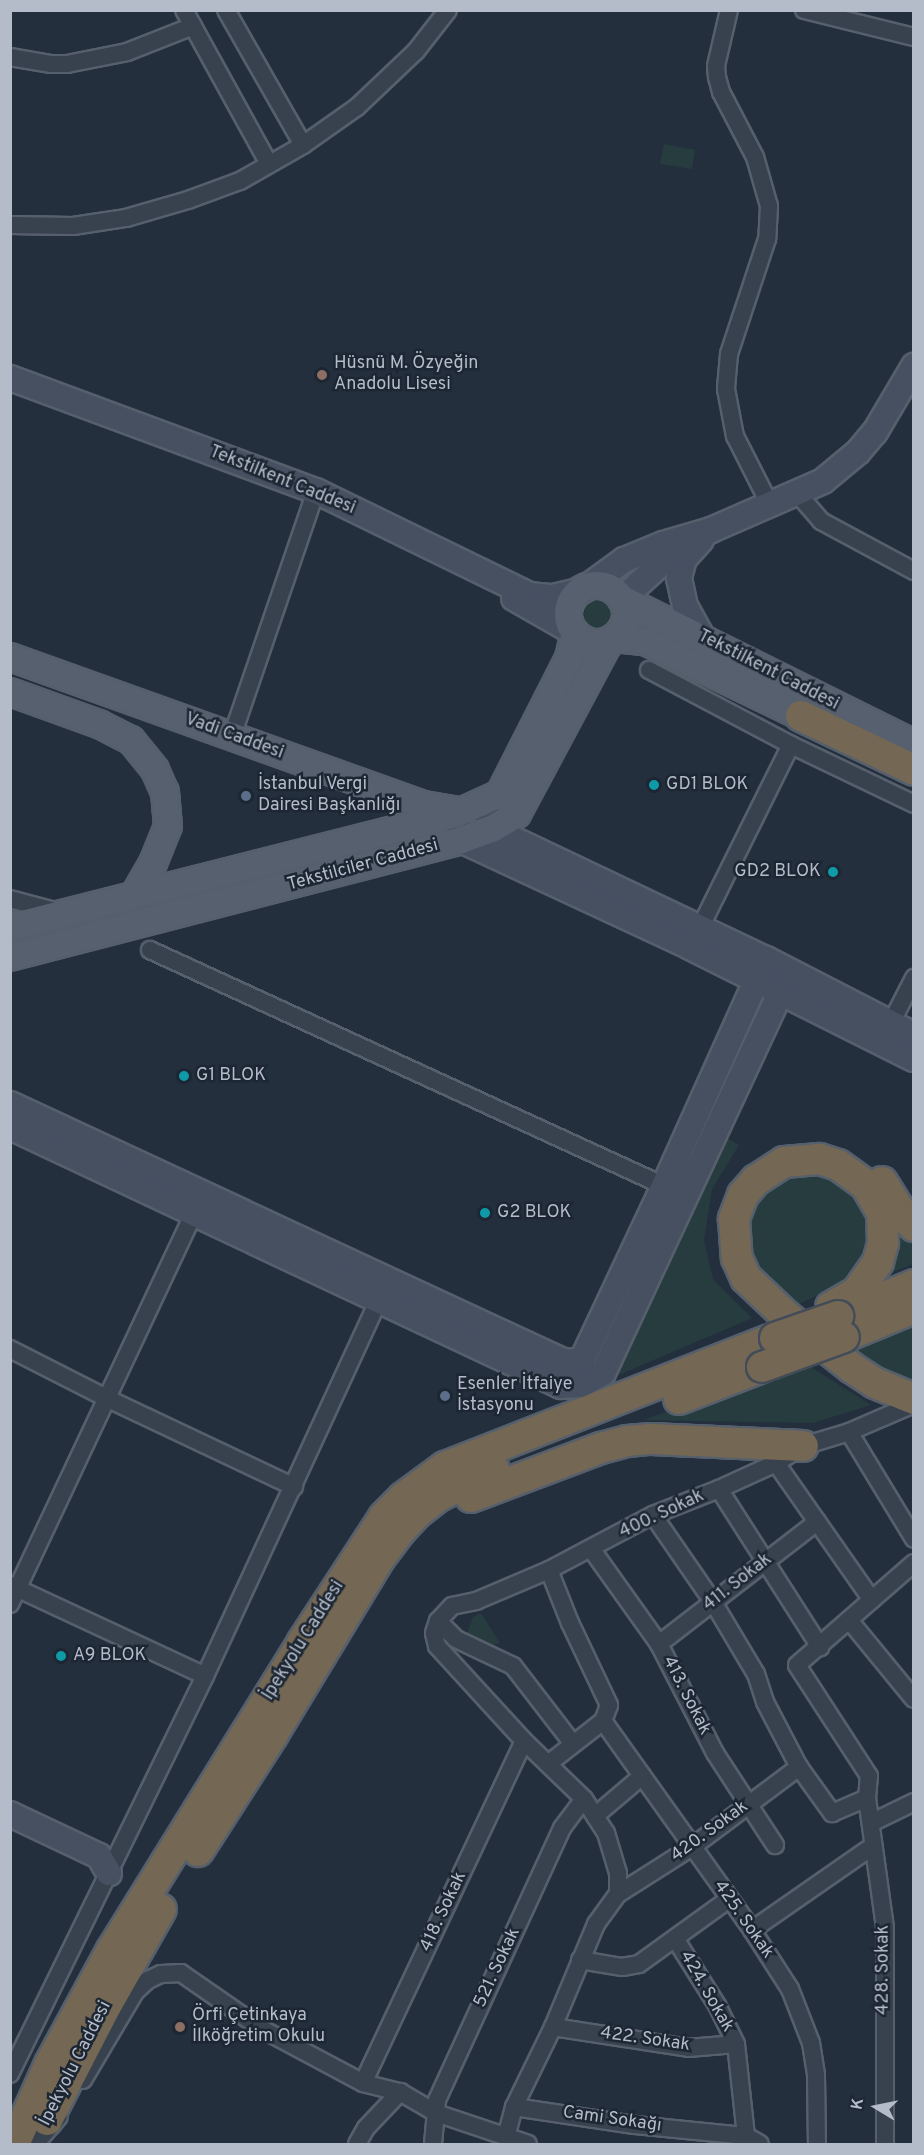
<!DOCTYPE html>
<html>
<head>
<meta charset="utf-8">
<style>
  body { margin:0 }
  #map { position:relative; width:924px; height:2155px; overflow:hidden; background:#242f3e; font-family:Overpass,sans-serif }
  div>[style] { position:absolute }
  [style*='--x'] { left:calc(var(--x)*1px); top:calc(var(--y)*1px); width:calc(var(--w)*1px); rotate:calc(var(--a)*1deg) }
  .green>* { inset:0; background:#263c3f }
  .round { border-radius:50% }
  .roads { filter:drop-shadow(2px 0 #565f6c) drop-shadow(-2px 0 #565f6c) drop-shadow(0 2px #565f6c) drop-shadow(0 -2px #565f6c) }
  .street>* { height:16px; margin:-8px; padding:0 8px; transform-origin:8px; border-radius:8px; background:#38414e }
  .secondary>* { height:24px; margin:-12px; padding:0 12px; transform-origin:12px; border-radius:12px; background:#465061 }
  .primary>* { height:26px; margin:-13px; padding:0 13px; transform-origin:13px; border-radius:13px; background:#56606e }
  .primary>.ring { margin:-13px; padding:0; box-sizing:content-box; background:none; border:26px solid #56606e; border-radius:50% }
  .highway>* { height:30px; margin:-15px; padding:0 15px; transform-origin:15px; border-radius:15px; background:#746855 }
  .bridges { filter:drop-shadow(2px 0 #434c59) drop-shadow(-2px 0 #434c59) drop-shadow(0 2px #434c59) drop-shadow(0 -2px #434c59) }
  .highway-bridge>* { height:30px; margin:-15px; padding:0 15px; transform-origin:15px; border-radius:15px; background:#746855 }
  .dots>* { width:16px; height:16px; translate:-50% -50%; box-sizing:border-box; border:3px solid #1d2633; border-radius:50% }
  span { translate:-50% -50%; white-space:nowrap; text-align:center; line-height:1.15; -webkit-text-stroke:5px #1d2633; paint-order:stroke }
  .poi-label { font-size:18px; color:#b4bcc9 }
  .left { translate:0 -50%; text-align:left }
  .right { translate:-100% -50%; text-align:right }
  .street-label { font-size:18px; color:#b4bcc9 }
  .frame { position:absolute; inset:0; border:12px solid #b4bcc9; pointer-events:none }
  .north { position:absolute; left:846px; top:2077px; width:60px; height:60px; -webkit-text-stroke:4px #1d2633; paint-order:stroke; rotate:280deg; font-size:16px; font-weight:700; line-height:24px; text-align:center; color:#b4bcc9 }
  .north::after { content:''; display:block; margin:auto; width:21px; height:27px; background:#b4bcc9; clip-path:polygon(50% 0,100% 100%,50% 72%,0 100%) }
</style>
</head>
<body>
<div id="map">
  <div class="green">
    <i style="clip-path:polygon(664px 144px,695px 150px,692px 169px,660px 164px)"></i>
    <i class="round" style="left:584px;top:600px;width:28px;height:28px"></i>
    <i style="clip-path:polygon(720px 1134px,739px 1145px,712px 1189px,704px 1240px,713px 1279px,752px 1318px,607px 1380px)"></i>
    <i style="clip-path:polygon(785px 1169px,845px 1179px,868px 1214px,870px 1235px,865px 1255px,853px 1273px,837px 1286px,795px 1306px,759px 1275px,747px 1257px,743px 1214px)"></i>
    <i style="clip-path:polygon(894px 1220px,913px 1233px,913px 1264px,878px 1278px)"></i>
    <i style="clip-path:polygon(913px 1319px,913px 1379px,890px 1372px,849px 1345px)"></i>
    <i style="clip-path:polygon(803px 1362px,871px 1405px,813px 1423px,644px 1420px)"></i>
    <i style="clip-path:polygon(481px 1613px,500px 1643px,487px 1647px,470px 1644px,467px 1634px,473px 1617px)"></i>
  </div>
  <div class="roads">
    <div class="street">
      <i style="--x:184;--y:10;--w:176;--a:61.1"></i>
      <i style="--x:226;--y:10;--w:155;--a:60.3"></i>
      <i style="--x:729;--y:10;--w:57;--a:103.1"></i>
      <i style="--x:716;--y:66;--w:11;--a:85"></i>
      <i style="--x:717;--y:77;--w:16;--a:75"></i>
      <i style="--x:721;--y:92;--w:73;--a:62.4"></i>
      <i style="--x:755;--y:157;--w:51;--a:74.1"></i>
      <i style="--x:769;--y:206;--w:33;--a:93"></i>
      <i style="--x:767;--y:239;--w:121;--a:108.3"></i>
      <i style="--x:729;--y:354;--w:35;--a:95"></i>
      <i style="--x:726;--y:389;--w:48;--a:79.2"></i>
      <i style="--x:735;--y:436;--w:77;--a:63.1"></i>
      <i style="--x:804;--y:10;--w:113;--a:13.8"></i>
      <i style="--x:10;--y:57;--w:42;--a:9.7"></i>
      <i style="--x:51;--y:64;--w:16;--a:0"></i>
      <i style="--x:67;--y:64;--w:61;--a:-11.3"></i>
      <i style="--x:127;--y:52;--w:71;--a:-21.5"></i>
      <i style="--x:10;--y:225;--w:63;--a:0.9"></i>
      <i style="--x:73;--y:226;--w:54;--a:-8.6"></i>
      <i style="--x:126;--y:218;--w:65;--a:-16.2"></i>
      <i style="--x:188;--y:200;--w:55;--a:-20.1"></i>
      <i style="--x:240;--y:181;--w:73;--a:-29.7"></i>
      <i style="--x:303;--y:145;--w:66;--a:-35.1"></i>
      <i style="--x:357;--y:107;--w:81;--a:-43.5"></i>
      <i style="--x:416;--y:51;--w:52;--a:-52"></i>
      <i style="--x:797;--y:493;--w:37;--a:49"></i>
      <i style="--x:821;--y:521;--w:106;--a:28.3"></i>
      <i style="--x:649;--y:670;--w:161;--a:27.8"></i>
      <i style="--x:791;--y:745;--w:136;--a:25.6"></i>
      <i style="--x:232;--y:736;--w:259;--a:-71.1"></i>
      <i style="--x:10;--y:899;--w:51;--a:14.9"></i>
      <i style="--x:696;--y:936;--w:213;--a:-63.6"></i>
      <i style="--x:150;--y:950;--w:575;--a:24.65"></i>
      <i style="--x:891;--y:1023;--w:51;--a:-62.9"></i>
      <i style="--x:10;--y:1349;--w:108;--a:27"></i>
      <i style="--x:106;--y:1398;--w:208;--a:25.3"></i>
      <i style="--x:849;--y:1432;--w:125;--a:58.7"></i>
      <i style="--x:776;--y:1463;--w:167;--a:55"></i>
      <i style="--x:719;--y:1489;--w:188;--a:57.4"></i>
      <i style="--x:653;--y:1515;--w:106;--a:55.4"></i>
      <i style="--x:713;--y:1602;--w:84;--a:59.2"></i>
      <i style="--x:756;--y:1674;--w:29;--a:72"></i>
      <i style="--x:765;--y:1702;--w:73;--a:62.4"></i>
      <i style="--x:799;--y:1767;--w:57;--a:54.3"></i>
      <i style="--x:832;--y:1813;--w:38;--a:-23"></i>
      <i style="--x:867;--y:1798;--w:22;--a:-85"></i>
      <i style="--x:869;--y:1776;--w:132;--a:-123"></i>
      <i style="--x:797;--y:1665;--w:155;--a:-41.1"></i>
      <i style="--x:592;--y:1550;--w:115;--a:54.5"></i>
      <i style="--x:659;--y:1644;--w:123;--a:62.8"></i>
      <i style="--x:715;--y:1753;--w:110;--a:56.9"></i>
      <i style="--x:10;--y:1585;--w:215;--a:25"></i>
      <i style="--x:10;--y:1604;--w:440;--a:-64.8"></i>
      <i style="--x:849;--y:1620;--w:102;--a:50.6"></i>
      <i style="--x:438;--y:1621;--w:25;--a:45"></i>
      <i style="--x:456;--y:1639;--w:63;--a:25.3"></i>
      <i style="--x:513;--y:1666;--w:98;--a:52.4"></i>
      <i style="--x:659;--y:1644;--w:200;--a:-37.7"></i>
      <i style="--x:603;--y:1721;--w:257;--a:54.5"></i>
      <i style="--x:752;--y:1930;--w:70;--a:57.2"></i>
      <i style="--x:790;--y:1989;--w:58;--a:68.7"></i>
      <i style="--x:811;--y:2043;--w:32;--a:81"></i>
      <i style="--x:816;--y:2075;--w:69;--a:89.2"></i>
      <i style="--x:548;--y:1764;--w:70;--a:-38"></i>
      <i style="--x:603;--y:1721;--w:17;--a:-69"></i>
      <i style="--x:609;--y:1705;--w:91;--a:-115.4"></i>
      <i style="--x:570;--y:1623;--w:57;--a:-111.6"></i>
      <i style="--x:867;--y:1798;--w:131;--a:82.1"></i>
      <i style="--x:885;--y:1928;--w:216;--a:90"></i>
      <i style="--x:595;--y:1816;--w:62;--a:-40.4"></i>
      <i style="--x:871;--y:1823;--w:48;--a:-26"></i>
      <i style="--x:618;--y:1894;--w:88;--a:-32.4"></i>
      <i style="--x:692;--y:1847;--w:134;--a:-36.8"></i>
      <i style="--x:752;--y:1930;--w:147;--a:-34.8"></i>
      <i style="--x:676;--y:1940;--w:77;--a:57.8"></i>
      <i style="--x:717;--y:2005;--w:43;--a:64"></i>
      <i style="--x:736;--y:2044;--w:93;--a:83.8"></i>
      <i style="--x:746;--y:2136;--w:16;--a:30"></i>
      <i style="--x:580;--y:1960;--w:43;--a:9.5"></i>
      <i style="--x:622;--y:1967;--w:17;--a:-10"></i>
      <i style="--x:639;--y:1964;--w:111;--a:-35.8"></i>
      <i style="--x:553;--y:2027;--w:137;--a:8.8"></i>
      <i style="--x:688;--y:2048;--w:48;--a:-4.8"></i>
      <i style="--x:10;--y:2074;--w:443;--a:-63.9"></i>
      <i style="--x:205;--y:1676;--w:414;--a:-65.2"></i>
      <i style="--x:83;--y:2080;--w:102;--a:-59.4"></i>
      <i style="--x:135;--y:1992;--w:18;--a:-43"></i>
      <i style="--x:148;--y:1980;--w:14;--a:-25"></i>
      <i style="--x:161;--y:1974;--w:20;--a:-3"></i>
      <i style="--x:181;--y:1973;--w:98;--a:34.7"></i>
      <i style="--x:262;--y:2029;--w:115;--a:28.1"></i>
      <i style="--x:363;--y:2083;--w:38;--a:14"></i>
      <i style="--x:400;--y:2092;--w:42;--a:30.3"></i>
      <i style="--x:436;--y:2113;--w:97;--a:18.6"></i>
      <i style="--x:363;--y:2083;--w:378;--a:-64.8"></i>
      <i style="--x:514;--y:2107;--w:122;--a:8.5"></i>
      <i style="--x:635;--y:2125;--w:112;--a:5.7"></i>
      <i style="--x:506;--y:2137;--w:31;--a:-75"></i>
      <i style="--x:514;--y:2107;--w:89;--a:-64"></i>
      <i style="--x:553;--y:2027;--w:112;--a:-67.3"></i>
      <i style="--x:596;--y:1924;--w:37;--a:-54"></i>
      <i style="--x:618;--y:1894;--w:21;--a:-90"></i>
      <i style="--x:618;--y:1873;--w:42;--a:-106.7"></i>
      <i style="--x:606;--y:1833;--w:40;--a:-122.9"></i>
      <i style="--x:584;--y:1799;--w:83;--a:-136"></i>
      <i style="--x:524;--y:1741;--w:129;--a:-132.5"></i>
      <i style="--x:437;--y:1646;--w:13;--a:-103"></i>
      <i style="--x:434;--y:1633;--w:13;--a:-72"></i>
      <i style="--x:438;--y:1621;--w:21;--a:-47"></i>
      <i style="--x:452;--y:1606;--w:25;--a:-12"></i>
      <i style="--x:476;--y:1601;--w:79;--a:-23"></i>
      <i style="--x:549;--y:1570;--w:118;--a:-27.9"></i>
      <i style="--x:653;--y:1515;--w:71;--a:-21.5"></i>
      <i style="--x:719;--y:1489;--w:63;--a:-24.5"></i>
      <i style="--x:776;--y:1463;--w:32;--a:-32"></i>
      <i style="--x:803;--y:1446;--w:48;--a:-16.9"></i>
      <i style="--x:849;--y:1432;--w:71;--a:-23.3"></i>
      <i style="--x:37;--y:2142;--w:33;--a:-49"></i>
      <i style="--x:357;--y:2144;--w:18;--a:-61"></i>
      <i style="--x:366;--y:2128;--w:50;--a:-46.6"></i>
      <i style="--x:433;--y:2144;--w:44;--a:-84.8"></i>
      <i style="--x:437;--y:2100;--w:299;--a:-65.3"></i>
      <i style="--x:562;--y:1828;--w:36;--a:-53"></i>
    </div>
    <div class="secondary">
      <i style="--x:10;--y:378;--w:326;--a:20.3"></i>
      <i style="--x:316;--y:491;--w:237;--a:26"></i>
      <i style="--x:529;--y:595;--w:24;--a:5"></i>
      <i style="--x:553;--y:597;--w:31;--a:-13"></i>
      <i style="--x:583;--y:590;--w:51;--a:-36.2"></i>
      <i style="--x:624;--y:560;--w:42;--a:-22.3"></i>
      <i style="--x:663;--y:544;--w:50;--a:-16.3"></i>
      <i style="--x:701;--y:540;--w:25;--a:132"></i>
      <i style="--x:684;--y:559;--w:20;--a:105"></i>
      <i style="--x:679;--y:578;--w:29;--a:78"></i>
      <i style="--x:685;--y:606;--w:38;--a:61"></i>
      <i style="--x:514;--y:598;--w:70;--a:29.8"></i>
      <i style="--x:622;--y:599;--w:77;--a:-42.4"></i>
      <i style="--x:679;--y:547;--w:36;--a:-28"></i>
      <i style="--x:711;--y:530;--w:122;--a:-23.6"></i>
      <i style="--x:823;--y:481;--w:45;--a:-39.6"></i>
      <i style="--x:858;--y:452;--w:26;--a:-50"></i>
      <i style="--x:875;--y:432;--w:77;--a:-59.4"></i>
      <i style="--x:483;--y:802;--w:28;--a:72"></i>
      <i style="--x:492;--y:829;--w:303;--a:25.4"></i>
      <i style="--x:766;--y:959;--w:166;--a:27.2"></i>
      <i style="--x:458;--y:825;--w:15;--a:79"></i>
      <i style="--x:461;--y:840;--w:253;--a:25"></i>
      <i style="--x:690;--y:947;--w:250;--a:26.6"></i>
      <i style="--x:10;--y:1104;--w:612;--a:24.93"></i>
      <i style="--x:565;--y:1362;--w:13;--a:-4"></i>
      <i style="--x:578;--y:1361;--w:6;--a:-31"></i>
      <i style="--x:583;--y:1358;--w:190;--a:-64.8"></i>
      <i style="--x:664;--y:1186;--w:249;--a:-65.8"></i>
      <i style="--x:10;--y:1127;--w:609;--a:25.18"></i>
      <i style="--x:561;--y:1386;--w:20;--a:-3"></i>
      <i style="--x:581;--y:1385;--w:25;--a:-29"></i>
      <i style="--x:603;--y:1373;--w:442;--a:-65"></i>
      <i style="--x:10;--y:1814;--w:98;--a:25.3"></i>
      <i style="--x:99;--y:1856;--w:20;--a:60"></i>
    </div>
    <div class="primary">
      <i class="ring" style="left:568px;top:585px;width:32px;height:32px"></i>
      <i style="--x:622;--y:599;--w:326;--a:26.4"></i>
      <i style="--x:614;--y:638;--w:31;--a:6"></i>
      <i style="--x:645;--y:641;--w:173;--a:25.7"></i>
      <i style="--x:10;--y:657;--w:440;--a:19.7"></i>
      <i style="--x:424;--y:805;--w:34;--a:10"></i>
      <i style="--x:10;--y:692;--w:95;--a:19.8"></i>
      <i style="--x:99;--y:724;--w:36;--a:27"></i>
      <i style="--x:131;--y:740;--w:38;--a:51"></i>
      <i style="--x:155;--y:770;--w:24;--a:66"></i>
      <i style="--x:165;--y:792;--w:34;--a:85"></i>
      <i style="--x:168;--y:826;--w:40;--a:112"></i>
      <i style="--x:153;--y:863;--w:38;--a:120"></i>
      <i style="--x:10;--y:927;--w:460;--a:-14.2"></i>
      <i style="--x:456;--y:814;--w:48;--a:-24.4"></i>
      <i style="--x:500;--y:794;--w:153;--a:-63.1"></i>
      <i style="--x:569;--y:658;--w:26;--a:-77"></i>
      <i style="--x:10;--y:957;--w:466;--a:-14.5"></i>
      <i style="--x:461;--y:840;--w:33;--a:-20"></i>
      <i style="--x:492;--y:829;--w:29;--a:-31"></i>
      <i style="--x:517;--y:814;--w:189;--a:-61.9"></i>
      <i style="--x:606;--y:647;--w:12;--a:-48"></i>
    </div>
    <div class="highway">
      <i style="--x:801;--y:716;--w:125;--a:25.5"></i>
      <i style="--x:882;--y:1182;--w:40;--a:58"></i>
      <i style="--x:903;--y:1216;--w:15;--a:42"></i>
      <i style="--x:831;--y:1307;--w:30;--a:-30"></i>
      <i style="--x:857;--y:1292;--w:37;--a:-55"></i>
      <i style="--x:878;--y:1262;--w:20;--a:-75"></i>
      <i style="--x:883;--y:1243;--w:30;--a:-92"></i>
      <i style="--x:882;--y:1213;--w:32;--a:-120"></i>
      <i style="--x:866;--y:1185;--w:34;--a:-144"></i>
      <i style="--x:838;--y:1165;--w:20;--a:-162"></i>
      <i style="--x:819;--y:1159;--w:35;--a:175"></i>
      <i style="--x:784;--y:1162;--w:33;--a:147"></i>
      <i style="--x:756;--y:1180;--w:20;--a:131"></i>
      <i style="--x:743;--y:1195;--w:26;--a:111"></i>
      <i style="--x:734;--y:1219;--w:39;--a:86"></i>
      <i style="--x:737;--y:1258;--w:22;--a:66"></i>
      <i style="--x:746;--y:1278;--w:54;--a:43.5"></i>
      <i style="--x:785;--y:1315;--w:85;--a:38.3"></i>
      <i style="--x:852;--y:1368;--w:27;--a:33"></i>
      <i style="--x:875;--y:1383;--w:42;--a:22.3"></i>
      <i style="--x:839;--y:1316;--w:81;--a:-22.5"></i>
      <i style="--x:844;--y:1337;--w:76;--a:-22.5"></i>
      <i style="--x:679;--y:1399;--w:89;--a:-21.1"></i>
      <i style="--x:471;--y:1497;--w:139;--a:-20.7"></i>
      <i style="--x:601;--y:1448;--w:27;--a:-15"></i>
      <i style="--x:627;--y:1441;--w:24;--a:-5"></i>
      <i style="--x:651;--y:1439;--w:152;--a:2.6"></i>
      <i style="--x:198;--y:1851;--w:139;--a:-57.3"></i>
      <i style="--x:273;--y:1734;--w:205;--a:-58.8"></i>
      <i style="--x:379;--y:1559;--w:35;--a:-53"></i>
      <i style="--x:400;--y:1531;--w:25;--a:-47"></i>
      <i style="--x:417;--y:1513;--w:28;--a:-38"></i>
      <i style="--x:439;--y:1496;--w:61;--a:-26.1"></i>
      <i style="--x:47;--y:2120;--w:131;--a:-62.7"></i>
      <i style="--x:107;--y:2004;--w:109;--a:-60.4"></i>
      <i style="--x:14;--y:2144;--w:88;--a:-65.8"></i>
      <i style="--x:50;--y:2064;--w:130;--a:-61.5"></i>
      <i style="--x:112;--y:1950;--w:361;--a:-58.2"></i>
      <i style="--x:302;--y:1643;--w:150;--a:-56.9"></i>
      <i style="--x:384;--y:1517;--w:28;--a:-45"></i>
      <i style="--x:404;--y:1497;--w:51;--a:-36.2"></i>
      <i style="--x:445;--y:1467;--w:354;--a:-21.4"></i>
    </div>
  </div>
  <div class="bridges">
    <div class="highway-bridge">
      <i style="--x:775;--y:1338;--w:67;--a:-19.2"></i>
      <i style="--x:762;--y:1367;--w:87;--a:-20.1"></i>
    </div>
  </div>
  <div class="dots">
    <i style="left:322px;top:375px;background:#8d6e63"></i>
    <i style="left:654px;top:785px;background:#0f9aa8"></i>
    <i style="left:246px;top:796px;background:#5c6f8a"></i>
    <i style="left:833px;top:872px;background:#0f9aa8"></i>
    <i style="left:184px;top:1076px;background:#0f9aa8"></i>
    <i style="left:485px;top:1213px;background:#0f9aa8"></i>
    <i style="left:445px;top:1396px;background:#5c6f8a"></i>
    <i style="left:61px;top:1656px;background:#0f9aa8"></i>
    <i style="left:180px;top:2027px;background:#8d6e63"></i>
  </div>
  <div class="poi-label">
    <span class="left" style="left:334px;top:375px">Hüsnü M. Özyeğin<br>Anadolu Lisesi</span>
    <span class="left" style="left:666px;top:785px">GD1 BLOK</span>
    <span class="left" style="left:258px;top:796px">İstanbul Vergi<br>Dairesi Başkanlığı</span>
    <span class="right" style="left:821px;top:872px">GD2 BLOK</span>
    <span class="left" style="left:196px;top:1076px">G1 BLOK</span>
    <span class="left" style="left:497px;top:1213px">G2 BLOK</span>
    <span class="left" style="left:457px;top:1396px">Esenler İtfaiye<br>İstasyonu</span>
    <span class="left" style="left:73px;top:1656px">A9 BLOK</span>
    <span class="left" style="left:192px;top:2027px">Örfi Çetinkaya<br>İlköğretim Okulu</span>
  </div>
  <div class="street-label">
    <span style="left:282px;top:481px;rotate:22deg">Tekstilkent Caddesi</span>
    <span style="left:768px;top:671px;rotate:27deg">Tekstilkent Caddesi</span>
    <span style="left:234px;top:737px;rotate:20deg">Vadi Caddesi</span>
    <span style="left:363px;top:866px;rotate:-15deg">Tekstilciler Caddesi</span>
    <span style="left:662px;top:1515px;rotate:-25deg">400. Sokak</span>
    <span style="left:738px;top:1583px;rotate:-38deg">411. Sokak</span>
    <span style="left:304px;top:1641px;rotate:-58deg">İpekyolu Caddesi</span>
    <span style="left:686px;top:1696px;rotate:63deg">413. Sokak</span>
    <span style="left:710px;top:1832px;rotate:-36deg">420. Sokak</span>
    <span style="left:444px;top:1912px;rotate:-65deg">418. Sokak</span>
    <span style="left:743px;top:1920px;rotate:55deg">425. Sokak</span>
    <span style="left:498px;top:1968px;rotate:-65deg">521. Sokak</span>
    <span style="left:884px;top:1970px;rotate:-90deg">428. Sokak</span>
    <span style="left:706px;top:1992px;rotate:60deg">424. Sokak</span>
    <span style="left:645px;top:2040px;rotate:8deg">422. Sokak</span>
    <span style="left:76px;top:2064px;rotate:-63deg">İpekyolu Caddesi</span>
    <span style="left:612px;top:2120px;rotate:8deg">Cami Sokağı</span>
  </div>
  <div class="frame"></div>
  <div class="north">K</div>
</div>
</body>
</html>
